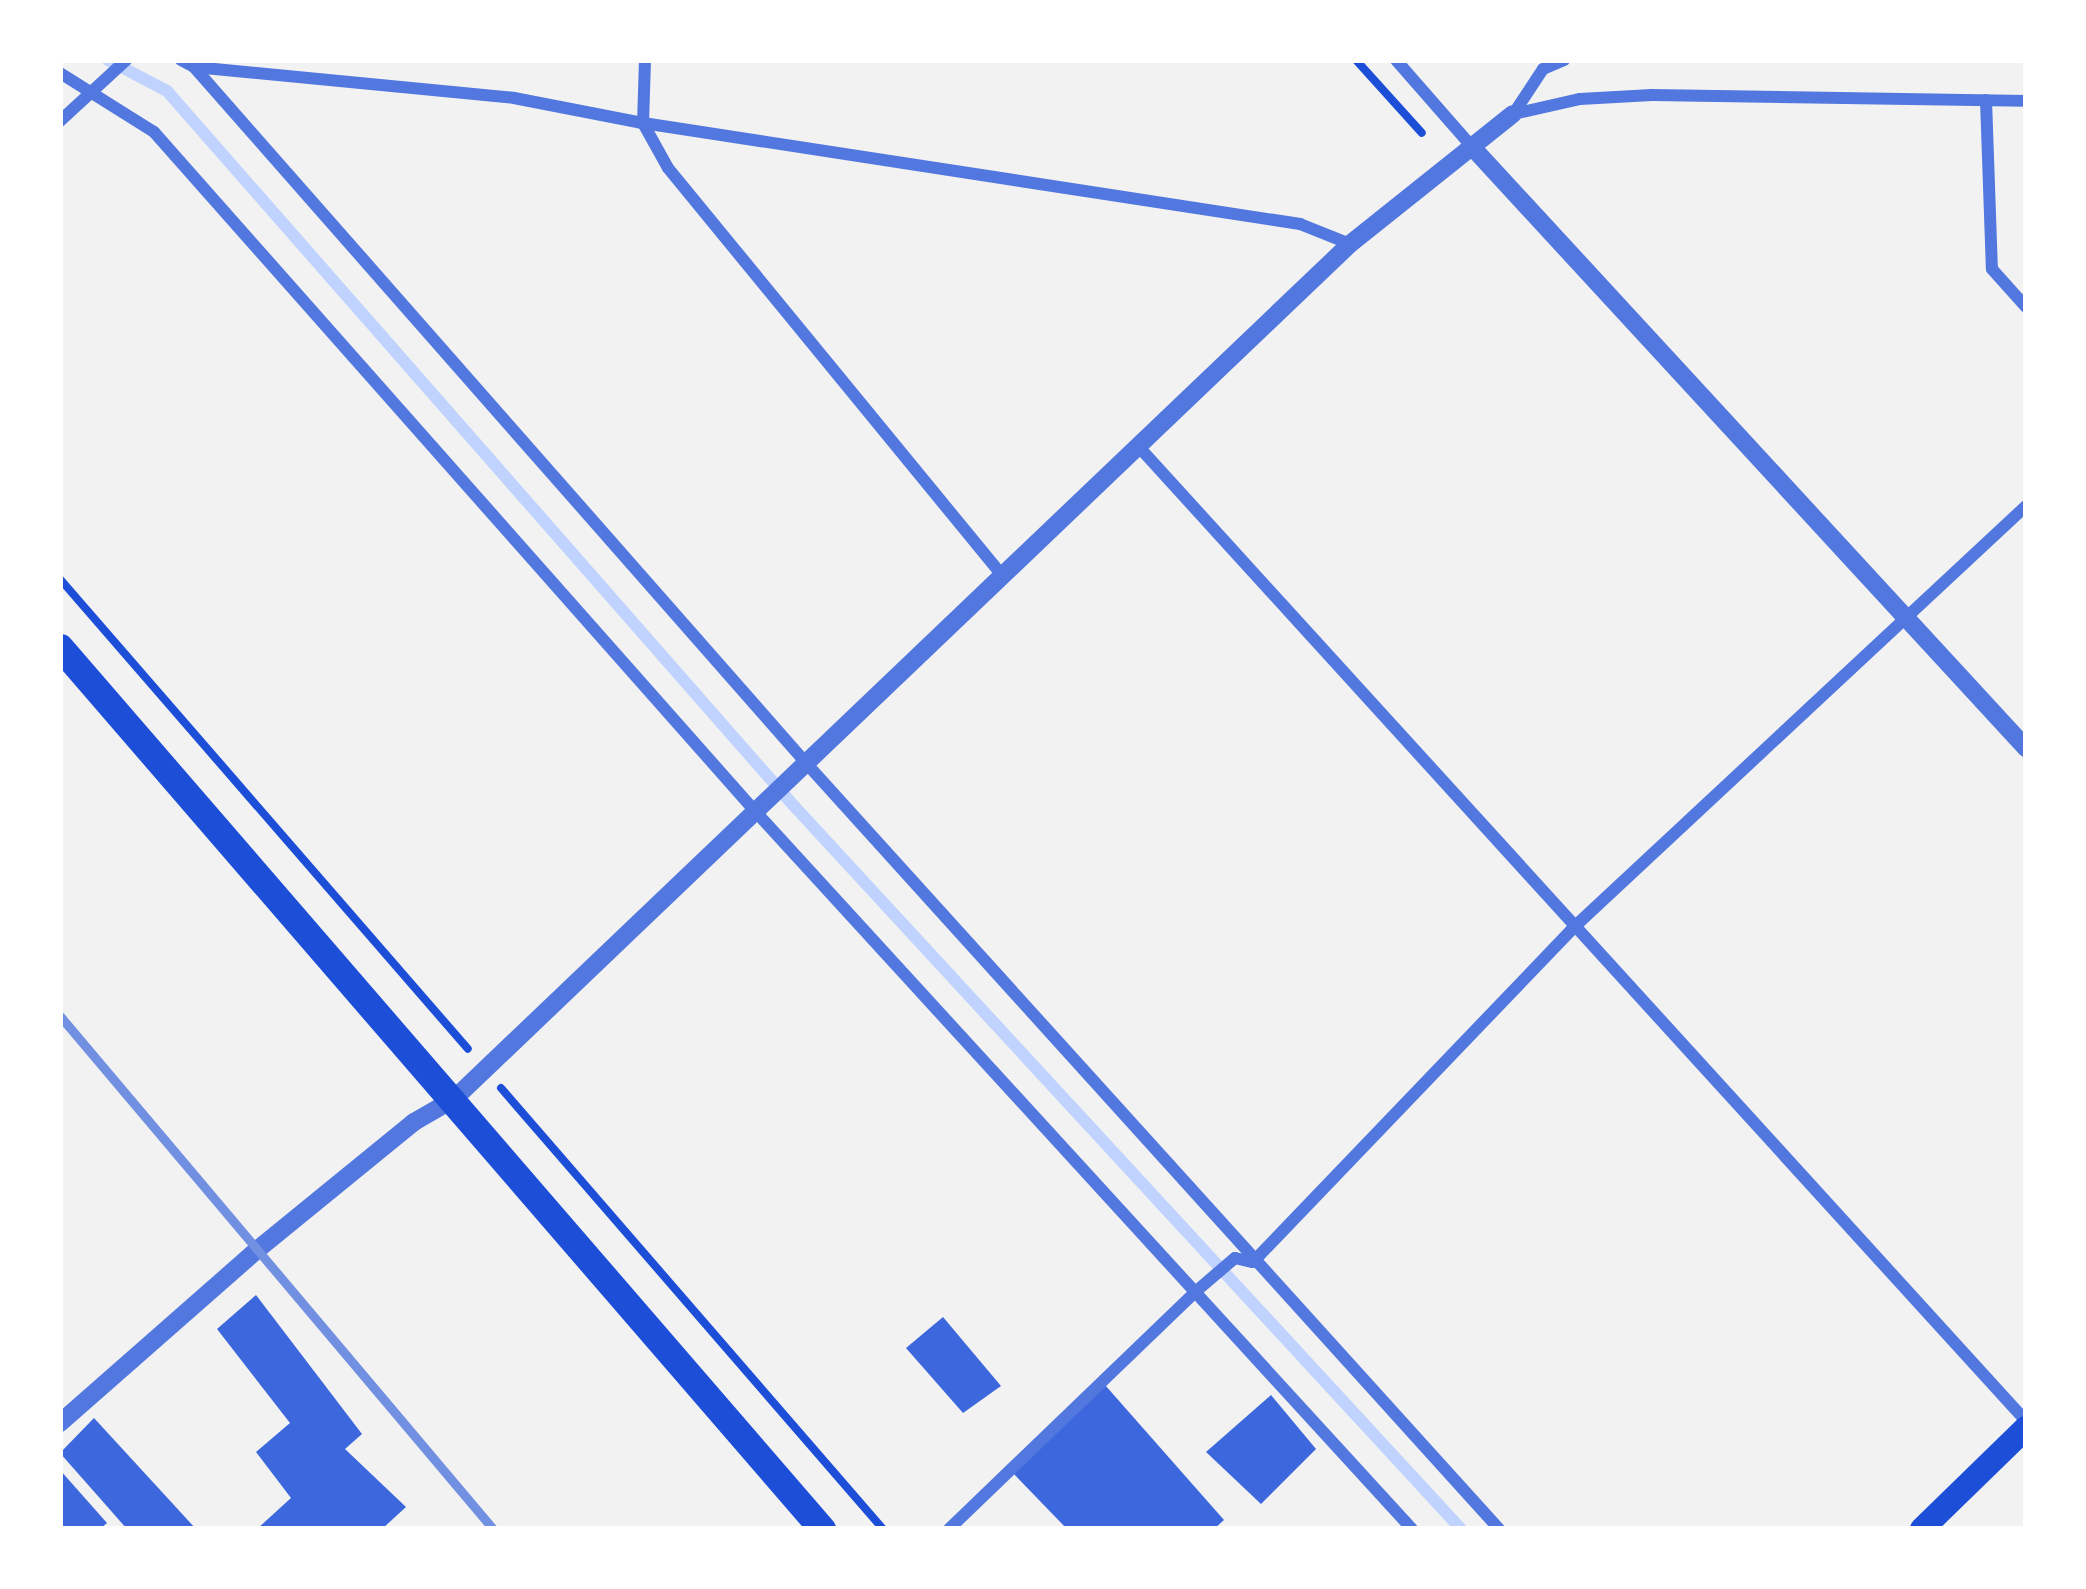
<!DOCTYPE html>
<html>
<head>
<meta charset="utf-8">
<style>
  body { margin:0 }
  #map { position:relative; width:2086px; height:1589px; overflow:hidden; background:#f2f2f2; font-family:"PT Sans",sans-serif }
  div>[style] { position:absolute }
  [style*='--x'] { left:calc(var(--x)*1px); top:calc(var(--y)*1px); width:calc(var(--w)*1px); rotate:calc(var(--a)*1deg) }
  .stream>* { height:12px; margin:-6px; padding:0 6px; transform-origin:6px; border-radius:6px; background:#bfd3fe }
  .building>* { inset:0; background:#3d67dc }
  .path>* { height:8px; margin:-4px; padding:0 4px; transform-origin:4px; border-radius:4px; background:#1d4ed8 }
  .minor>* { height:12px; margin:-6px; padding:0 6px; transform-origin:6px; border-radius:6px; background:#5277de }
  .tertiary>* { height:18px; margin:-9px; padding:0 9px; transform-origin:9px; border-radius:9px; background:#5277de }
  .primary>* { height:24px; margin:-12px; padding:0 12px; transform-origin:12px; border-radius:12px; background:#1d4ed8 }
  .trunk>* { height:27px; margin:-13.5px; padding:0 13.5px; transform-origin:13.5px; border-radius:13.5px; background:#1d4ed8 }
  .rail>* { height:9px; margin:-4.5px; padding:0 4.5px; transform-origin:4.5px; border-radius:4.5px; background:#7290e2 }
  span { translate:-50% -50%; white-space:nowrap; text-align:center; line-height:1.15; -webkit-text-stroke:10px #fff; paint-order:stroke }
  .frame { position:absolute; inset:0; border:63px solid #fff; pointer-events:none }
</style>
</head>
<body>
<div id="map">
  <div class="stream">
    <i style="--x:108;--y:60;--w:67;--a:27.7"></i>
    <i style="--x:167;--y:91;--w:952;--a:48.75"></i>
    <i style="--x:795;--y:807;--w:982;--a:47.31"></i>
  </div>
  <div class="building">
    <i style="clip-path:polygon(256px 1295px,362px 1434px,345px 1449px,406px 1507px,382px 1529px,257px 1529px,291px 1498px,256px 1452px,290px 1423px,217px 1329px)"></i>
    <i style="clip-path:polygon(943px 1317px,1001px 1386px,963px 1413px,906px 1348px)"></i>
    <i style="clip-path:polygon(1105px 1385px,1224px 1520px,1214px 1529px,1067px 1529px,1012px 1472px)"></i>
    <i style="clip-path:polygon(1271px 1395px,1316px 1449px,1261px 1504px,1206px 1452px)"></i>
    <i style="clip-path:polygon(94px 1418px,196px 1529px,127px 1529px,60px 1453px)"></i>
    <i style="clip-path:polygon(60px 1470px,107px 1523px,100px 1529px,60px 1529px)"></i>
  </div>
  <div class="path">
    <i style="--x:1356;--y:60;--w:98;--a:47.9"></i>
    <i style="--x:60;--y:579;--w:622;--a:49.04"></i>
    <i style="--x:501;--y:1088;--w:583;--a:49.1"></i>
  </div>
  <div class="minor">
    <i style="--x:181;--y:60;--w:15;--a:28"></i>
    <i style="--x:194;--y:67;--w:927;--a:48.67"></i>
    <i style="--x:806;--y:763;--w:1033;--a:47.86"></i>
    <i style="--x:645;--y:60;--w:63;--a:91.8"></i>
    <i style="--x:643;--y:123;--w:51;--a:60.9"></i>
    <i style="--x:668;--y:168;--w:525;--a:50.64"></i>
    <i style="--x:1396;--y:60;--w:118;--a:48.8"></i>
    <i style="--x:194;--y:67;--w:321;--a:5.5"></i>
    <i style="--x:514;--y:98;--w:131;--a:11"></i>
    <i style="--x:643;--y:123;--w:665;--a:8.74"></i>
    <i style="--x:1300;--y:224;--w:54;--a:21.8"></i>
    <i style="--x:60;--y:73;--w:111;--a:32.1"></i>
    <i style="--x:154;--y:132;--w:907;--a:48.49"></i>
    <i style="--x:755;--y:811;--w:973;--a:47.54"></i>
    <i style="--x:1986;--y:100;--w:169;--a:88"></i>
    <i style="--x:1992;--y:269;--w:51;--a:48.2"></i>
    <i style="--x:1514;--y:113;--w:53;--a:-56.6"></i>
    <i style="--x:1543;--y:69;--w:23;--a:-23"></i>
    <i style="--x:1513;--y:114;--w:69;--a:-12.6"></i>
    <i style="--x:1580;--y:99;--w:72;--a:-3.2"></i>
    <i style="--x:1652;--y:95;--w:374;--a:0.9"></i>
    <i style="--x:60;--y:121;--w:90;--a:-42.7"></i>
    <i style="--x:1139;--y:447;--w:1317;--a:47.68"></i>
    <i style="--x:949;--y:1529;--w:340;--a:-43.9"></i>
    <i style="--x:1194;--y:1293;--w:54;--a:-40.5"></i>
    <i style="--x:1235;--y:1258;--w:18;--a:13"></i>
    <i style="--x:1253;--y:1262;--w:461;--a:-46.2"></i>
    <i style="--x:1572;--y:929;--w:621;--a:-42.98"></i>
  </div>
  <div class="tertiary">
    <i style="--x:1474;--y:149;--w:815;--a:47.34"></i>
    <i style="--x:60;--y:1423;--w:262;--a:-41.3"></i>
    <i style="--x:257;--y:1250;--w:203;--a:-39.2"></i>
    <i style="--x:414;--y:1122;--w:46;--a:-29.9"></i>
    <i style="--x:454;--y:1099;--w:1238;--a:-43.66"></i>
    <i style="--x:1350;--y:244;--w:208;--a:-38.6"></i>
  </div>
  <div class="primary">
    <i style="--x:1922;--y:1529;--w:145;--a:-44.2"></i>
  </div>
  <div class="trunk">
    <i style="--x:60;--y:647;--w:1166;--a:49.17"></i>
  </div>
  <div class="rail">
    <i style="--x:60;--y:1016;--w:671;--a:49.83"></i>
  </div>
  <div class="frame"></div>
</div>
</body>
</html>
